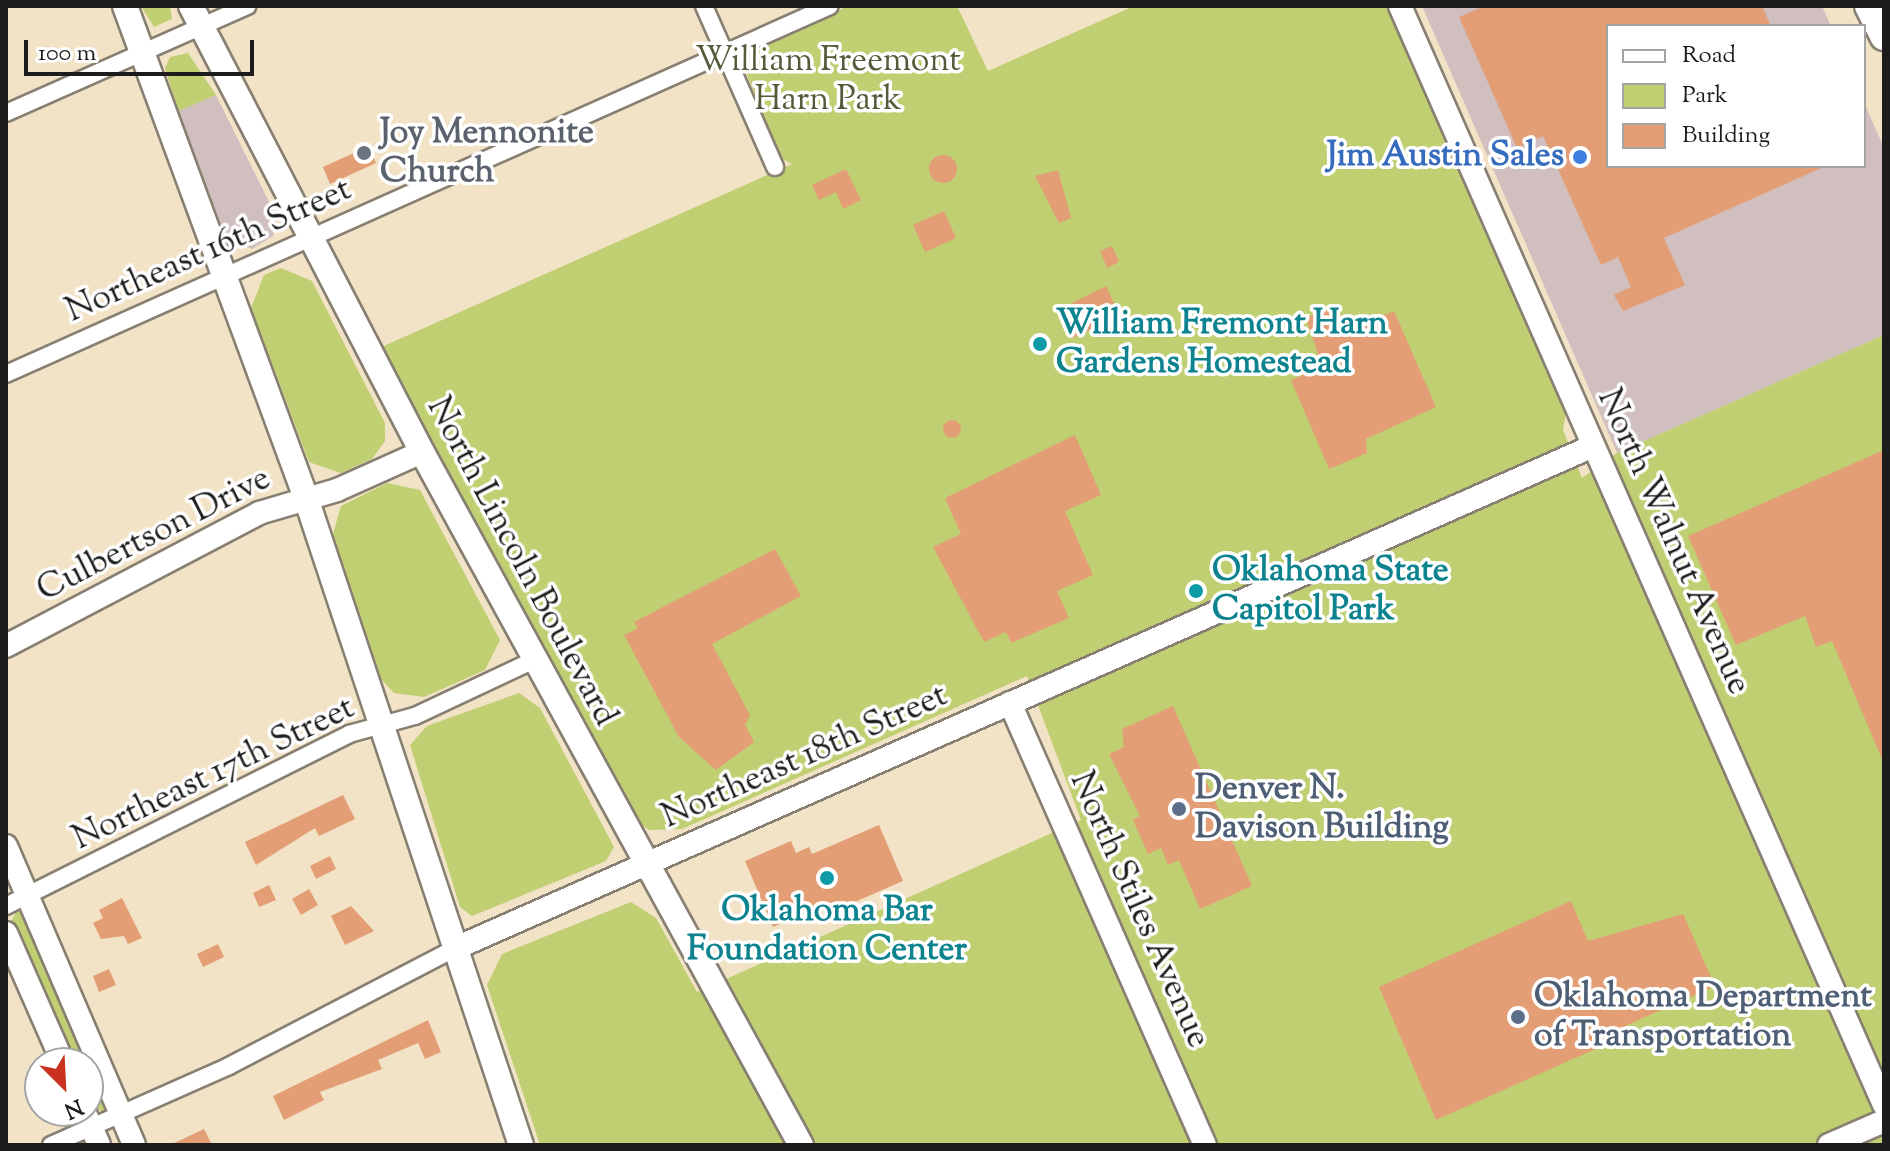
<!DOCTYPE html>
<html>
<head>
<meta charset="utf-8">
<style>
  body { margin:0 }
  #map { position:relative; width:1890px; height:1151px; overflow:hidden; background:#f2e2c6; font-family:"Sorts Mill Goudy",serif }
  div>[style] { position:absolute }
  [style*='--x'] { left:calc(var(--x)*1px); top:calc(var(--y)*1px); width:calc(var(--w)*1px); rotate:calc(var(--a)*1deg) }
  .industrial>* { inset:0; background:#d1bfbf }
  .green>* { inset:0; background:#c0cf71 }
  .building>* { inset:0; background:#e39e76 }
  .round { border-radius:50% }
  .roads { filter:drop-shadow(2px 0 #877f71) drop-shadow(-2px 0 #877f71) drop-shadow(0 2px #877f71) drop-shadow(0 -2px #877f71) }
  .street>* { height:16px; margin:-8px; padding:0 8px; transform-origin:8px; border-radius:8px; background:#fff }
  .secondary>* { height:22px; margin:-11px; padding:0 11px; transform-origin:11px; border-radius:11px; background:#fff }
  .primary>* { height:24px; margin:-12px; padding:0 12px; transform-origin:12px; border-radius:12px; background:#fff }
  .highway>* { height:28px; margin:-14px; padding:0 14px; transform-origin:14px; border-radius:14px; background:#fff }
  .dots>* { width:22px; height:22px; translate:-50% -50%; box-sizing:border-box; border:4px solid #fff; border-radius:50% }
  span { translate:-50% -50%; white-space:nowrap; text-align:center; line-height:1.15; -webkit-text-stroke:7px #fff; paint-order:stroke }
  .park-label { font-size:34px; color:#555b3a }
  .worship-label { font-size:34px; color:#5b616d; font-weight:700 }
  .left { translate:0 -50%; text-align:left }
  .shop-label { font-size:34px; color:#366cbe; font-weight:700 }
  .right { translate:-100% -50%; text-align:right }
  .street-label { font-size:34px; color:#1c1c1c }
  .culture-label { font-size:34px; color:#0d838f; font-weight:700 }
  .service-label { font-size:34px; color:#4e5e75; font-weight:700 }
  .frame { position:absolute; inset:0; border:8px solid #1c1c1c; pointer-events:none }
  .legend { position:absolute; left:1606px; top:24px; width:260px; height:144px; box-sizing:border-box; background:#fff; border:2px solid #a4a4a4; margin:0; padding:10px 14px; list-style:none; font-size:24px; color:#1c1c1c }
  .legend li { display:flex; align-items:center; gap:16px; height:40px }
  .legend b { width:40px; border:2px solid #a4a4a4 }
  .north { position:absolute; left:24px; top:1047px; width:80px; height:80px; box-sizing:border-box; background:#fff; border:2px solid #a4a4a4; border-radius:50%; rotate:156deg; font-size:22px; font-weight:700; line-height:32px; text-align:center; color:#1c1c1c }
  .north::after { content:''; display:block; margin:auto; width:28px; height:36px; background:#c8321e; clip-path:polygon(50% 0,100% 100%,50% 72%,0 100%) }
  .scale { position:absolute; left:24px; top:40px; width:230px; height:36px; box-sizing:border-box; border:4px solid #1c1c1c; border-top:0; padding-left:10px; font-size:24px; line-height:28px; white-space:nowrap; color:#1c1c1c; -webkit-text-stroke:6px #fff; paint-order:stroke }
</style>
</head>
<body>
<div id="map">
  <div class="industrial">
    <i style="clip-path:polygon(1422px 6px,1822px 6px,1831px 26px,1608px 26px,1608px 166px,1864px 166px,1864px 102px,1884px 148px,1884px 335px,1617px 453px)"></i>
    <i style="clip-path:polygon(216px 95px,277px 218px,273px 236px,252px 249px,226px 238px,178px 111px)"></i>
  </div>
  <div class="green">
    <i style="clip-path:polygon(141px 6px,170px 6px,172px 19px,154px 27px)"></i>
    <i style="clip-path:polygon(848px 6px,957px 6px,988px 71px,1134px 6px,1386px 6px,1566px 412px,1563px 430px,1582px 478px,1617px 453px,1884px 335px,1884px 1145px,540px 1145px,487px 985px,502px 954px,631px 902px,656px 918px,697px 992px,1081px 820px,1027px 676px,682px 829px,649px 830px,637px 821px,377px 349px,792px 164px,780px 158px,740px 57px)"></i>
    <i style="clip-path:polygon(188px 53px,216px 95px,178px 111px,165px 68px,170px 57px)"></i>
    <i style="clip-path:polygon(281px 268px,312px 281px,385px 423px,385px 441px,372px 459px,341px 473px,309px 462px,251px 308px,264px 275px)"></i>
    <i style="clip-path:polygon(387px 483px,420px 490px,500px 640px,485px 670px,424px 697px,394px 693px,381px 679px,333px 534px,341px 506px)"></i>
    <i style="clip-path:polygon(519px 693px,540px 708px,614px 847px,606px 861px,472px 916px,460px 907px,410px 745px,427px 726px)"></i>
    <i style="clip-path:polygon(16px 912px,24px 912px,108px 1106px,103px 1112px,88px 1103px,88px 1063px,71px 1063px,10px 924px)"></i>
  </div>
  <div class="building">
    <i style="clip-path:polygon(1485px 6px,1762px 6px,1771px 26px,1608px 26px,1608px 166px,1826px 166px,1664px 238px,1685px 285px,1623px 311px,1614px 295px,1631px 287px,1618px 257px,1601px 265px,1543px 136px,1517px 148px,1459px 17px)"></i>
    <i style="clip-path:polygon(369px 146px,376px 163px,330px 184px,323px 167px)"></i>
    <i class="round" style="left:929px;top:155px;width:28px;height:28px"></i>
    <i style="clip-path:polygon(846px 169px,861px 200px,843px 209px,836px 192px,819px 200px,812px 185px)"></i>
    <i style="clip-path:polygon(1058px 170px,1071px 218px,1059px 223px,1035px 176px)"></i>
    <i style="clip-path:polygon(944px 211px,956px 238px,925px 252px,913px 225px)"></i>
    <i style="clip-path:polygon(1112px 246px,1119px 262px,1107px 268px,1100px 251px)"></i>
    <i style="clip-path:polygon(1106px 286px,1120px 316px,1073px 338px,1060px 309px)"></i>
    <i style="clip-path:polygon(1335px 305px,1346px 330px,1394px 311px,1436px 407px,1366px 439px,1367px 453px,1329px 469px,1291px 380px,1322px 367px,1306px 318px)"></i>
    <i class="round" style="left:943px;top:420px;width:18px;height:18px"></i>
    <i style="clip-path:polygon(1075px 435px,1101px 495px,1065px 511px,1093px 575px,1057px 591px,1069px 618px,1011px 643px,1006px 632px,984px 642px,933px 547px,961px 534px,945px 498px)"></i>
    <i style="clip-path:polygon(1884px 450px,1884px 764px,1832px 641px,1816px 647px,1805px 616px,1736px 645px,1688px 536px)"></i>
    <i style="clip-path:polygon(775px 549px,801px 596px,712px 644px,750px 715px,745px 725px,754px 742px,716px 770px,679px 737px,624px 635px,638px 628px,634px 622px)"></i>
    <i style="clip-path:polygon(1173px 706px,1252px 886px,1200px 909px,1179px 860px,1168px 865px,1161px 848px,1148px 854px,1133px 820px,1140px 816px,1109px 754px,1124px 747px,1122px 729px)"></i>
    <i style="clip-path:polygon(343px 795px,355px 819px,319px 836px,315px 828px,256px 865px,245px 842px)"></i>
    <i style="clip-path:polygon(879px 825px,903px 881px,832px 912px,827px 903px,773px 927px,745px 861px,791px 841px,796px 853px,809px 847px,812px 854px)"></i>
    <i style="clip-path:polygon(330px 856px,336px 869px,316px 879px,310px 866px)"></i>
    <i style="clip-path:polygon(269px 885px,276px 900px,259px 907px,253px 893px)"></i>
    <i style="clip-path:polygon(309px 889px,318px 905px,301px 915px,292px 899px)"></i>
    <i style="clip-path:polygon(122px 898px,142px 938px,128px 944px,124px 936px,101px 939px,93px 923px,103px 918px,99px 910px)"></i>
    <i style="clip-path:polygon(1571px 901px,1588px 941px,1683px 914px,1715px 986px,1625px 1026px,1629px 1034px,1436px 1120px,1379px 987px)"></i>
    <i style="clip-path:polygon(351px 906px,374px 931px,345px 945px,331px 916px)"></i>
    <i style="clip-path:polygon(218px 944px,224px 957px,203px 967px,197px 954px)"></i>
    <i style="clip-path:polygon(109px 969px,116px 985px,99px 992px,93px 976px)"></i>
    <i style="clip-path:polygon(428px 1020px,441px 1052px,425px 1059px,418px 1043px,378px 1060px,382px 1069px,320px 1092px,324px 1100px,284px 1120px,273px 1096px)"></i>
    <i style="clip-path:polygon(204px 1129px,212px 1145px,170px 1145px)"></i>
  </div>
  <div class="roads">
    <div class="street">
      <i style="--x:704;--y:6;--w:176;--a:66.2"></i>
      <i style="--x:6;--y:113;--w:264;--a:-23.9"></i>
      <i style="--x:6;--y:374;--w:902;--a:-24.07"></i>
      <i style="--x:6;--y:906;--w:384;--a:-26.6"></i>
      <i style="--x:349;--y:734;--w:68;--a:-15.3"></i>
      <i style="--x:415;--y:716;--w:134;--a:-25.2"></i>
      <i style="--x:51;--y:1145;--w:195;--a:-23.9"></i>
      <i style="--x:229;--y:1066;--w:256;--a:-27.5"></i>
    </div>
    <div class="secondary">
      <i style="--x:1400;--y:6;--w:1201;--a:66.23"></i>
      <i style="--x:6;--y:646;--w:286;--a:-27.7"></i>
      <i style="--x:259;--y:513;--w:81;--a:-16.4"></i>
      <i style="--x:337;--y:490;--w:93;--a:-24.1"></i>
      <i style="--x:1010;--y:703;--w:483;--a:66.2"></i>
      <i style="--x:6;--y:846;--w:325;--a:66.8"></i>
      <i style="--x:6;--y:933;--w:142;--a:66.3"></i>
      <i style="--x:456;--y:948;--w:1243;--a:-23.82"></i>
      <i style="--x:84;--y:1111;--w:37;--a:66"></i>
      <i style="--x:1829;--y:1145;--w:60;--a:-23.6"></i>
    </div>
    <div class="primary">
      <i style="--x:125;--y:6;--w:524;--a:69.8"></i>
      <i style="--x:306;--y:498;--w:682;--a:71.62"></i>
      <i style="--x:191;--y:6;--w:502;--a:62.62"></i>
      <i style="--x:422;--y:452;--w:790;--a:61.33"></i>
    </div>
    <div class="highway">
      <i style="--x:1869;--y:6;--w:34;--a:63"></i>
    </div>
  </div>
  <div class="dots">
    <i style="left:364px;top:153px;background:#6b7280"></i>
    <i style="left:1580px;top:157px;background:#3f7fe0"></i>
    <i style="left:1040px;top:344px;background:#0f9aa8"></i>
    <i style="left:1196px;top:591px;background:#0f9aa8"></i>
    <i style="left:1179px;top:809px;background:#5c6f8a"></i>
    <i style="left:827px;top:878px;background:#0f9aa8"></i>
    <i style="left:1518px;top:1017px;background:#5c6f8a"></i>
  </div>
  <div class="park-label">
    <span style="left:828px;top:81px">William Freemont<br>Harn Park</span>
  </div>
  <div class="worship-label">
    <span class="left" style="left:380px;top:153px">Joy Mennonite<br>Church</span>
  </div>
  <div class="shop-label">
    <span class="right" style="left:1564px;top:157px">Jim Austin Sales</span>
  </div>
  <div class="street-label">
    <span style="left:209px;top:251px;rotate:-24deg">Northeast 16th Street</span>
    <span style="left:154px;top:535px;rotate:-27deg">Culbertson Drive</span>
    <span style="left:1673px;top:542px;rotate:66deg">North Walnut Avenue</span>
    <span style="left:521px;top:562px;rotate:62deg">North Lincoln Boulevard</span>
    <span style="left:805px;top:757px;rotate:-24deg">Northeast 18th Street</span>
    <span style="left:214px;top:774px;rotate:-26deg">Northeast 17th Street</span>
    <span style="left:1139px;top:910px;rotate:66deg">North Stiles Avenue</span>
  </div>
  <div class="culture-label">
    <span class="left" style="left:1056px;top:344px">William Fremont Harn<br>Gardens Homestead</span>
    <span class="left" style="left:1212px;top:591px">Oklahoma State<br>Capitol Park</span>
    <span style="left:827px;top:931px">Oklahoma Bar<br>Foundation Center</span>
  </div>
  <div class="service-label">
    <span class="left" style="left:1195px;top:809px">Denver N.<br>Davison Building</span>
    <span class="left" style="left:1534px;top:1017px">Oklahoma Department<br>of Transportation</span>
  </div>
  <div class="frame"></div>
  <ul class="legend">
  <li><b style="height:10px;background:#fff"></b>Road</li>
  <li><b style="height:22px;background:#c0cf71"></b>Park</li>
  <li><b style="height:22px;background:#e39e76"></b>Building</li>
  </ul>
  <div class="north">N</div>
  <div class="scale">100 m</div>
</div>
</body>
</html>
